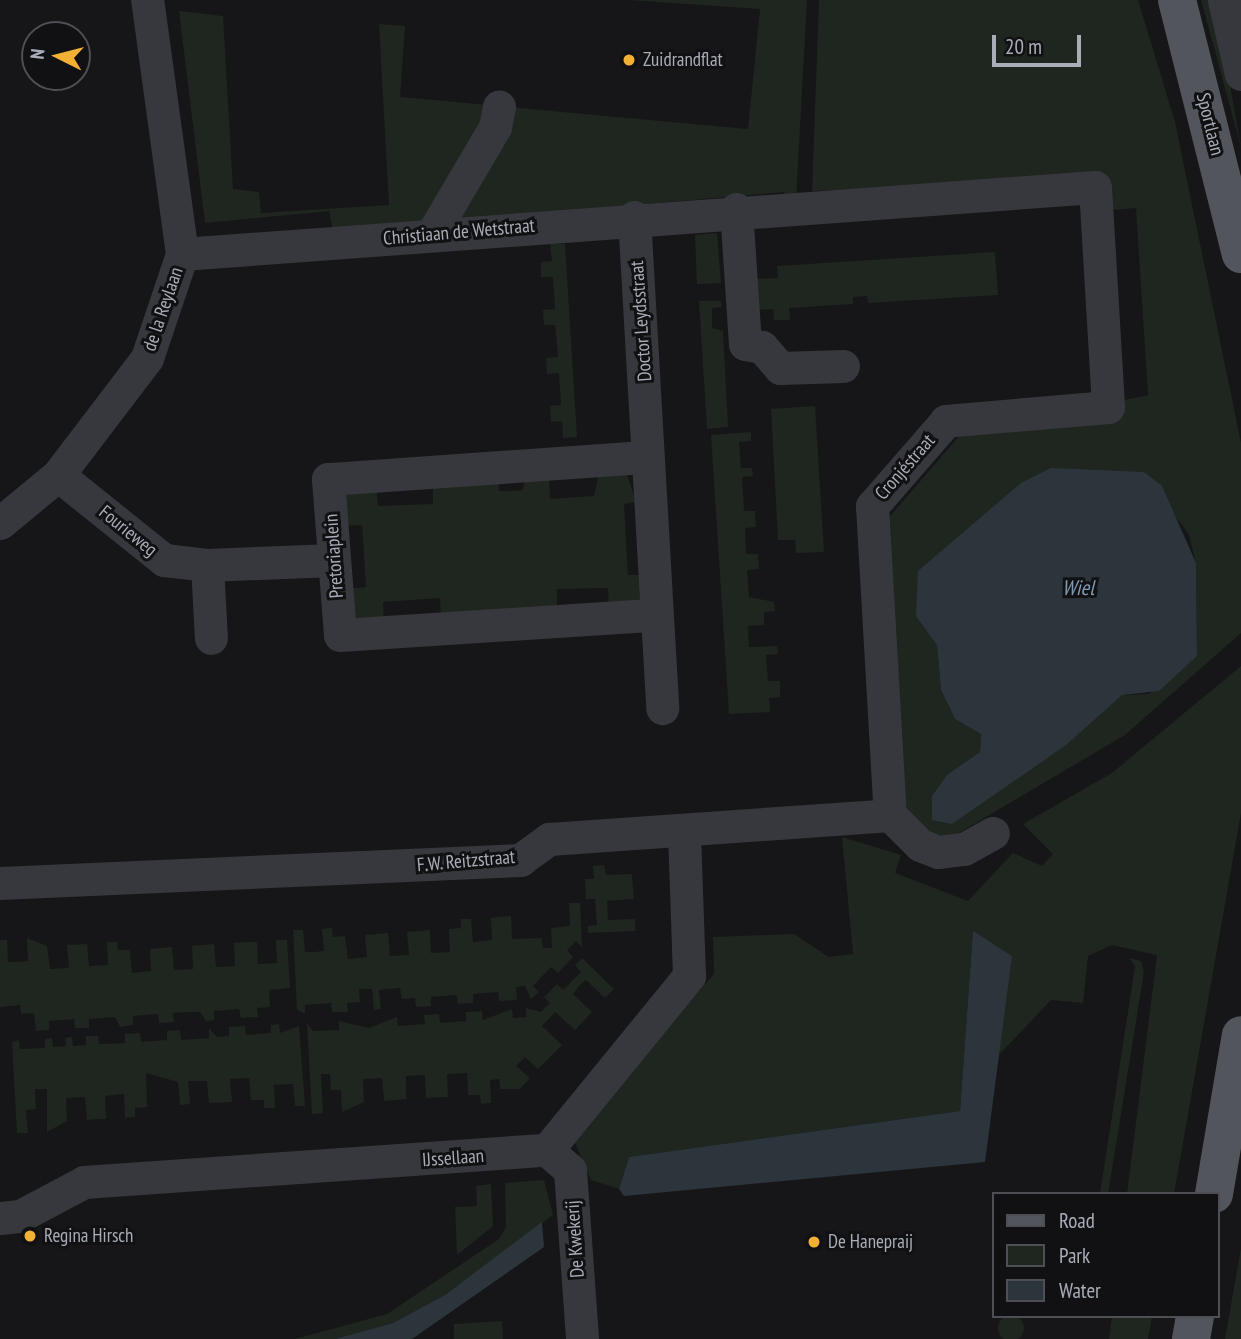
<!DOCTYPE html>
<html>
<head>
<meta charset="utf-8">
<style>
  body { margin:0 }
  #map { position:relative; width:1241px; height:1339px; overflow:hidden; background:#161618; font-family:"PT Sans Narrow",sans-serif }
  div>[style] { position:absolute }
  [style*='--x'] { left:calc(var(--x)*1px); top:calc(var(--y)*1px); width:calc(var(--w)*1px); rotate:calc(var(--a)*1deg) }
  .green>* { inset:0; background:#1e261f }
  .round { border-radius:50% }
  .water>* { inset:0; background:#2c353c }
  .minor>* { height:33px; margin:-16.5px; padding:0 16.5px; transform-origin:16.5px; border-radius:16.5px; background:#37383d }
  .major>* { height:38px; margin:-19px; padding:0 19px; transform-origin:19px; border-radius:19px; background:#53555c }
  .dots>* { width:19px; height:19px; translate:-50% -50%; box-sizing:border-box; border:4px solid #111113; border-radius:50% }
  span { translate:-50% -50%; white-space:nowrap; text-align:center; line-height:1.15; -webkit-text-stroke:6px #111113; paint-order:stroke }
  .poi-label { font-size:19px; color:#a8adb8 }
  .left { translate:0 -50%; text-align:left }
  .street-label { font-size:19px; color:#a8adb8 }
  .water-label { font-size:21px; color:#7f9bb3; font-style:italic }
  .legend { position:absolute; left:992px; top:1192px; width:228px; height:126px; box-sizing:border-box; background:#111113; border:2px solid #4d4f55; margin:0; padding:9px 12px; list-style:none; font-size:21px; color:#a8adb8 }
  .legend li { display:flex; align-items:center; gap:14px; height:35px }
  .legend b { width:35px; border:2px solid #4d4f55 }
  .north { position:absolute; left:21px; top:21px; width:70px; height:70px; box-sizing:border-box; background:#111113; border:2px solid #4d4f55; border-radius:50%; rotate:276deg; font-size:19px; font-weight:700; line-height:28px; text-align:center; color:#a8adb8 }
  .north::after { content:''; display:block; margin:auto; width:24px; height:32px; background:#f2b134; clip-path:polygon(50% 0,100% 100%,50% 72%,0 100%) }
  .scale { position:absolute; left:992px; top:35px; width:89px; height:32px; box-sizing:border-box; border:4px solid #a8adb8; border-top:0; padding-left:9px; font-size:21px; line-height:24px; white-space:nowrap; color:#a8adb8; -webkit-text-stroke:5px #111113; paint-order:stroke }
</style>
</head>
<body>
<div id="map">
  <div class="green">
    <i style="clip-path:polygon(630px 0,807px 0,796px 200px,788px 201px,784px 192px,333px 231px,329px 211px,205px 223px,179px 11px,223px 16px,233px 189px,259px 192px,261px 213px,389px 205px,379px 24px,405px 26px,400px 97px,748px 129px,760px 9px)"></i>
    <i style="clip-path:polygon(evenodd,819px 0,1138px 0,1175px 122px,1241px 443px,1241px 633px,1125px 735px,952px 837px,923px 833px,905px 806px,885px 522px,960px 435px,1148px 395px,1136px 208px,1112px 210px,992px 184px,812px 191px,819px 0,1144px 472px,1189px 535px,1196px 563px,1197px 656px,1149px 694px,1122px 695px,1028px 770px,948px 774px,980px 752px,981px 734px,955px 719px,941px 690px,937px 644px,995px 507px,1021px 483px,1144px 472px)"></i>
    <i style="clip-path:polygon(1201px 0,1215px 0,1241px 147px)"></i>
    <i style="clip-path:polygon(717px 233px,721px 283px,697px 284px,695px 235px)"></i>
    <i style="clip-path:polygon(550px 244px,565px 244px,577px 437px,563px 438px,562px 421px,551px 422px,550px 406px,561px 405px,559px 373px,547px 374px,546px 358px,558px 357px,555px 325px,544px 325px,543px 310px,555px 309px,553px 277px,541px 277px,541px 262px,552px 261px)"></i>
    <i style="clip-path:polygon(995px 252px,998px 295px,868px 303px,867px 296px,853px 297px,853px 304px,789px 308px,790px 320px,774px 320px,773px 309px,756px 310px,754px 279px,778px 278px,777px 266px)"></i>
    <i style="clip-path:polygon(699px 301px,721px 301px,722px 307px,712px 308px,712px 328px,723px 331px,728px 427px,707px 429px)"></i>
    <i style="clip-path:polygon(815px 406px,824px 552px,796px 553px,795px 540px,778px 540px,771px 409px)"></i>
    <i style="clip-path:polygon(751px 432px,751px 441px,739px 442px,741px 468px,752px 468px,753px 476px,742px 477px,744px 511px,755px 511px,756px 527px,745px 528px,746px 554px,758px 554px,759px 569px,747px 570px,749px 597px,774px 602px,775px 611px,764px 612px,764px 625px,748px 626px,749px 647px,777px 646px,778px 654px,766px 655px,768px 681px,780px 681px,780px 697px,769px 698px,770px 712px,729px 714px,711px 435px)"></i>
    <i style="clip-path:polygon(626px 472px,636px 502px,624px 504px,628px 575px,640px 575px,643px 596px,632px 608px,609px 610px,608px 588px,557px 589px,557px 612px,441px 620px,440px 598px,383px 602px,384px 623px,361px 625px,347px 615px,346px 589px,366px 587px,362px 525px,342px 526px,341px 504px,352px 487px,376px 485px,378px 506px,433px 504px,433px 482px,498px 478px,499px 491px,512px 491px,523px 490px,525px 477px,549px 476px,550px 499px,594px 496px,599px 473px)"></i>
    <i style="clip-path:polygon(1241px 666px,1241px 813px,1174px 1194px,1127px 1194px,1157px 955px,1112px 945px,1088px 956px,1083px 1003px,1051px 1000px,996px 1058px,1012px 956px,973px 932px,960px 1111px,629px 1157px,619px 1189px,591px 1180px,572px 1136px,714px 974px,713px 937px,794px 934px,829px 957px,853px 954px,842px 837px,901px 855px,895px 873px,968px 901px,1013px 853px,1042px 866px,1053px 854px,1023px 824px,1112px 773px)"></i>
    <i style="clip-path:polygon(604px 865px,606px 875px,632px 874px,634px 899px,607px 901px,608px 920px,635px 919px,635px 931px,588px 933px,588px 926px,597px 925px,595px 899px,586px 899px,585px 879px,594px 879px,593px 866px)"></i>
    <i style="clip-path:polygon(569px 903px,580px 903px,582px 947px,576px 941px,567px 950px,573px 957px,558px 973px,551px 967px,533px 986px,539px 992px,531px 999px,525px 986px,516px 987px,517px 1000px,499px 1001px,498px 992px,473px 994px,473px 1003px,458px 1004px,457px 995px,431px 997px,431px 1006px,416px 1007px,415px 998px,402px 999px,400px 988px,379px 990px,381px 1009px,374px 1010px,372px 989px,359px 989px,360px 1002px,347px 1003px,348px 1012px,332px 1012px,331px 1003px,305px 1005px,305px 1014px,297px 1010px,293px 930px,303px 930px,305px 952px,314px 952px,324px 951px,322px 929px,332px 928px,333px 937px,345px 936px,348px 959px,367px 957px,365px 935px,388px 933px,390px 956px,409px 955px,407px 932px,430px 930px,431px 953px,450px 952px,449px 929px,461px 928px,461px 919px,471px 919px,473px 942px,492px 940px,491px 918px,511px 916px,512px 939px,542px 938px,543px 948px,552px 948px,551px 928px,570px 926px)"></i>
    <i style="clip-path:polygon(27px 938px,47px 946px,50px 969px,69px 968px,67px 945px,87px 944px,89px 966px,108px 965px,107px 942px,117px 942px,118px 950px,130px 950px,132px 973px,151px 971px,150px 949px,172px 947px,174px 970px,193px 969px,192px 946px,214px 944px,216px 967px,235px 966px,234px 943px,247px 942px,257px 942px,258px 964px,277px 963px,276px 940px,287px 940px,290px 988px,269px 990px,270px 1007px,257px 1008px,258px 1017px,241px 1018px,239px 1009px,214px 1011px,214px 1020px,206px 1021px,200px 1012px,186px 1012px,173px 1013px,174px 1022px,159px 1023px,158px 1014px,133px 1016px,133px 1025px,120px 1027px,115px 1017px,89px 1019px,89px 1028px,75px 1028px,74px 1019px,49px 1021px,49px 1030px,36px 1031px,34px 1013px,21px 1014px,20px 1005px,0 1007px,0 940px,7px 940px,8px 962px,18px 962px,28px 961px)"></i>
    <i style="clip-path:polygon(582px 958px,614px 989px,605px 998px,586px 980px,579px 986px,573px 994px,592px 1012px,575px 1030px,555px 1012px,542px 1026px,562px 1045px,538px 1069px,525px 1057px,516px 1066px,530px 1078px,520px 1089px,500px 1089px,499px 1079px,490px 1080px,491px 1103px,481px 1104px,480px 1095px,468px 1095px,467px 1073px,447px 1074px,448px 1097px,426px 1098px,425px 1075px,406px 1076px,406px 1099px,384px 1101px,382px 1078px,363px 1079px,364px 1102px,342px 1112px,341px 1090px,331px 1090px,330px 1074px,321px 1074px,323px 1113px,312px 1114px,307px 1023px,313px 1031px,339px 1030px,339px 1021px,369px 1028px,397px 1017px,398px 1026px,411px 1025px,425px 1024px,424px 1015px,439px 1014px,440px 1023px,466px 1021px,466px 1012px,482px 1011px,483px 1020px,512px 1009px,513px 1018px,526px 1017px,526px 1008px,541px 1012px,550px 1003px,544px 997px,557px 984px,563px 990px,581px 972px,575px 965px)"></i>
    <i style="clip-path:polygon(1129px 958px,1141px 961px,1144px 972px,1108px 1194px,1100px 1194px,1135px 966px)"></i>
    <i style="clip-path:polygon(279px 1024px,280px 1033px,299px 1026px,305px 1106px,295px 1106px,293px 1084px,274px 1085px,275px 1108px,264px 1108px,264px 1100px,251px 1100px,249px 1078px,230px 1079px,232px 1102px,209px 1103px,207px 1081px,188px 1081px,190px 1104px,180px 1105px,178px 1082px,146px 1073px,147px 1107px,135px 1108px,135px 1117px,125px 1118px,124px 1094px,105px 1096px,106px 1119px,97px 1119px,87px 1120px,85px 1097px,66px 1098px,67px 1121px,47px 1132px,47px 1089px,35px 1089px,36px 1109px,26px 1110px,28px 1133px,17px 1133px,12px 1042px,19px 1040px,20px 1049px,45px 1048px,45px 1039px,52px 1038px,53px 1047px,66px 1046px,65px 1038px,72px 1037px,73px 1046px,86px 1045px,86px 1036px,98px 1036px,99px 1044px,125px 1043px,125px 1034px,140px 1033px,141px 1042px,167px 1040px,167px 1031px,180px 1030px,181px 1040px,209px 1038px,209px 1028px,217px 1037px,229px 1036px,229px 1027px,245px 1026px,246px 1035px,271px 1033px,271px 1025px)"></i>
    <i style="clip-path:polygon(544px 1180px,553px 1215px,445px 1295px,393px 1323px,335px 1339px,295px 1339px,387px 1314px,499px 1239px,506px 1227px,505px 1183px)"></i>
    <i style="clip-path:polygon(491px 1184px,493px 1226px,457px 1255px,455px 1207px,477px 1206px,476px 1186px)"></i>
    <i style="clip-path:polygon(1241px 1248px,1241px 1339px,1225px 1339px)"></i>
    <i class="round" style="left:998px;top:1315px;width:26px;height:26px"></i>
    <i style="clip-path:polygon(1112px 1316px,1152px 1316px,1148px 1339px,1109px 1339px)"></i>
    <i style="clip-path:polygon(502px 1321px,503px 1339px,454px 1339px,454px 1324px)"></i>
  </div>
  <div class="water">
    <i style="clip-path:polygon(1051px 468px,1144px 472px,1162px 486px,1196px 563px,1197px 656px,1159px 691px,1122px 695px,1066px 745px,952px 824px,932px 820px,932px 796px,948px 774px,980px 752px,981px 734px,955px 719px,941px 690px,937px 645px,916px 616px,918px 571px,1021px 483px)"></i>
    <i style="clip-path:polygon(973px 931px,1012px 956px,985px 1162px,624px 1196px,619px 1189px,629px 1157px,960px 1111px)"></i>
    <i style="clip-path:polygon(542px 1222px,544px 1247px,412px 1339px,335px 1339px,393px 1323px,445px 1295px)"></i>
  </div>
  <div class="minor">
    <i style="--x:1224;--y:0;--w:76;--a:77.1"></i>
    <i style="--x:736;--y:209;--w:135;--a:86.2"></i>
    <i style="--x:745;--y:344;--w:17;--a:10"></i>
    <i style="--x:762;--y:347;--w:28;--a:49"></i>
    <i style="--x:780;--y:368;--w:63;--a:-1.8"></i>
    <i style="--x:634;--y:217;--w:492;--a:86.7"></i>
    <i style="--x:432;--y:234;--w:124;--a:-59.5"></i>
    <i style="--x:495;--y:127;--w:21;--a:-79"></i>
    <i style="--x:182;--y:254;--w:915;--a:-4.2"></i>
    <i style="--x:1095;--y:187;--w:220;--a:86.6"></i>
    <i style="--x:1108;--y:407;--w:163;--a:175.1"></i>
    <i style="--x:946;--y:421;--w:113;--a:131"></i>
    <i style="--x:872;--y:506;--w:310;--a:86.7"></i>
    <i style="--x:644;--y:457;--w:317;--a:176"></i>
    <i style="--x:328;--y:479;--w:156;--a:85.6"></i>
    <i style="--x:340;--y:635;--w:314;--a:-3.7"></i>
    <i style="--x:58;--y:475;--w:136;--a:38.7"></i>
    <i style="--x:164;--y:560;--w:43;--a:6.6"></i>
    <i style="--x:207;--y:565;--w:127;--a:-2.3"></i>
    <i style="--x:0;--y:523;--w:75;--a:-39.6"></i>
    <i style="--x:58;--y:475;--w:147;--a:-52.7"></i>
    <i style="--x:147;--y:358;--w:110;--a:-71.4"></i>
    <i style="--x:182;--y:254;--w:256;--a:-97.8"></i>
    <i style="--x:207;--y:565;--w:73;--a:86.9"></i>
    <i style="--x:0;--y:883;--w:521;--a:-2.53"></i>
    <i style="--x:520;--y:860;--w:36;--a:-36"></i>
    <i style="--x:549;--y:839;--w:342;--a:-4"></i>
    <i style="--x:890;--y:815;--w:42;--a:45"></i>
    <i style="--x:920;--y:845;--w:19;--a:21"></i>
    <i style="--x:938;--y:852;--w:26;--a:-7"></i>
    <i style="--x:964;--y:849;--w:33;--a:-29"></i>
    <i style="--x:547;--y:1150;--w:30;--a:41"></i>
    <i style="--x:570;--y:1170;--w:169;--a:85.9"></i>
    <i style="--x:0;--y:1218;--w:20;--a:-6"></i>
    <i style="--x:20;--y:1216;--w:72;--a:-28"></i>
    <i style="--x:84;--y:1182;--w:464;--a:-4"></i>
    <i style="--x:547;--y:1150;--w:225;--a:-50.8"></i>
    <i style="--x:689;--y:976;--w:144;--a:-92"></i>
  </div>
  <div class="major">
    <i style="--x:1177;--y:0;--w:262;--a:75.9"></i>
    <i style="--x:1214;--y:1194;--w:161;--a:-80.4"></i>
    <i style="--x:1191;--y:1339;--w:23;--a:-80"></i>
  </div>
  <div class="dots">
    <i style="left:629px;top:60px;background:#f2b134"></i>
    <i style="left:30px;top:1236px;background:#f2b134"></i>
    <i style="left:814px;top:1242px;background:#f2b134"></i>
  </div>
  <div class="poi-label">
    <span class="left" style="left:643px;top:60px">Zuidrandflat</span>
    <span class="left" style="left:44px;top:1236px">Regina Hirsch</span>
    <span class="left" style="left:828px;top:1242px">De Hanepraij</span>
  </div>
  <div class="street-label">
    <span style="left:1210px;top:124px;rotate:76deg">Sportlaan</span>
    <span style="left:459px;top:232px;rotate:-5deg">Christiaan de Wetstraat</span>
    <span style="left:163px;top:309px;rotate:-71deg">de la Reylaan</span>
    <span style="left:641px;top:321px;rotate:-94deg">Doctor Leydsstraat</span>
    <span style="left:905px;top:467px;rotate:-49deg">Cronjéstraat</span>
    <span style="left:128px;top:531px;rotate:39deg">Fourieweg</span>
    <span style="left:334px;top:556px;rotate:-94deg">Pretoriaplein</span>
    <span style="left:466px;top:861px;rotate:-5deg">F.W. Reitzstraat</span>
    <span style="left:453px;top:1158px;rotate:-4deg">IJssellaan</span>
    <span style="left:575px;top:1239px;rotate:-94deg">De Kwekerij</span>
  </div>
  <div class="water-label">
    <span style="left:1078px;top:588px">Wiel</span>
  </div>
  <ul class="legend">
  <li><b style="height:9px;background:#53555c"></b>Road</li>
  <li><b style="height:19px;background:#1e261f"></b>Park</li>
  <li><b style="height:19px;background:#2c353c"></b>Water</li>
  </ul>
  <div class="north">N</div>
  <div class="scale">20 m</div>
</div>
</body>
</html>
